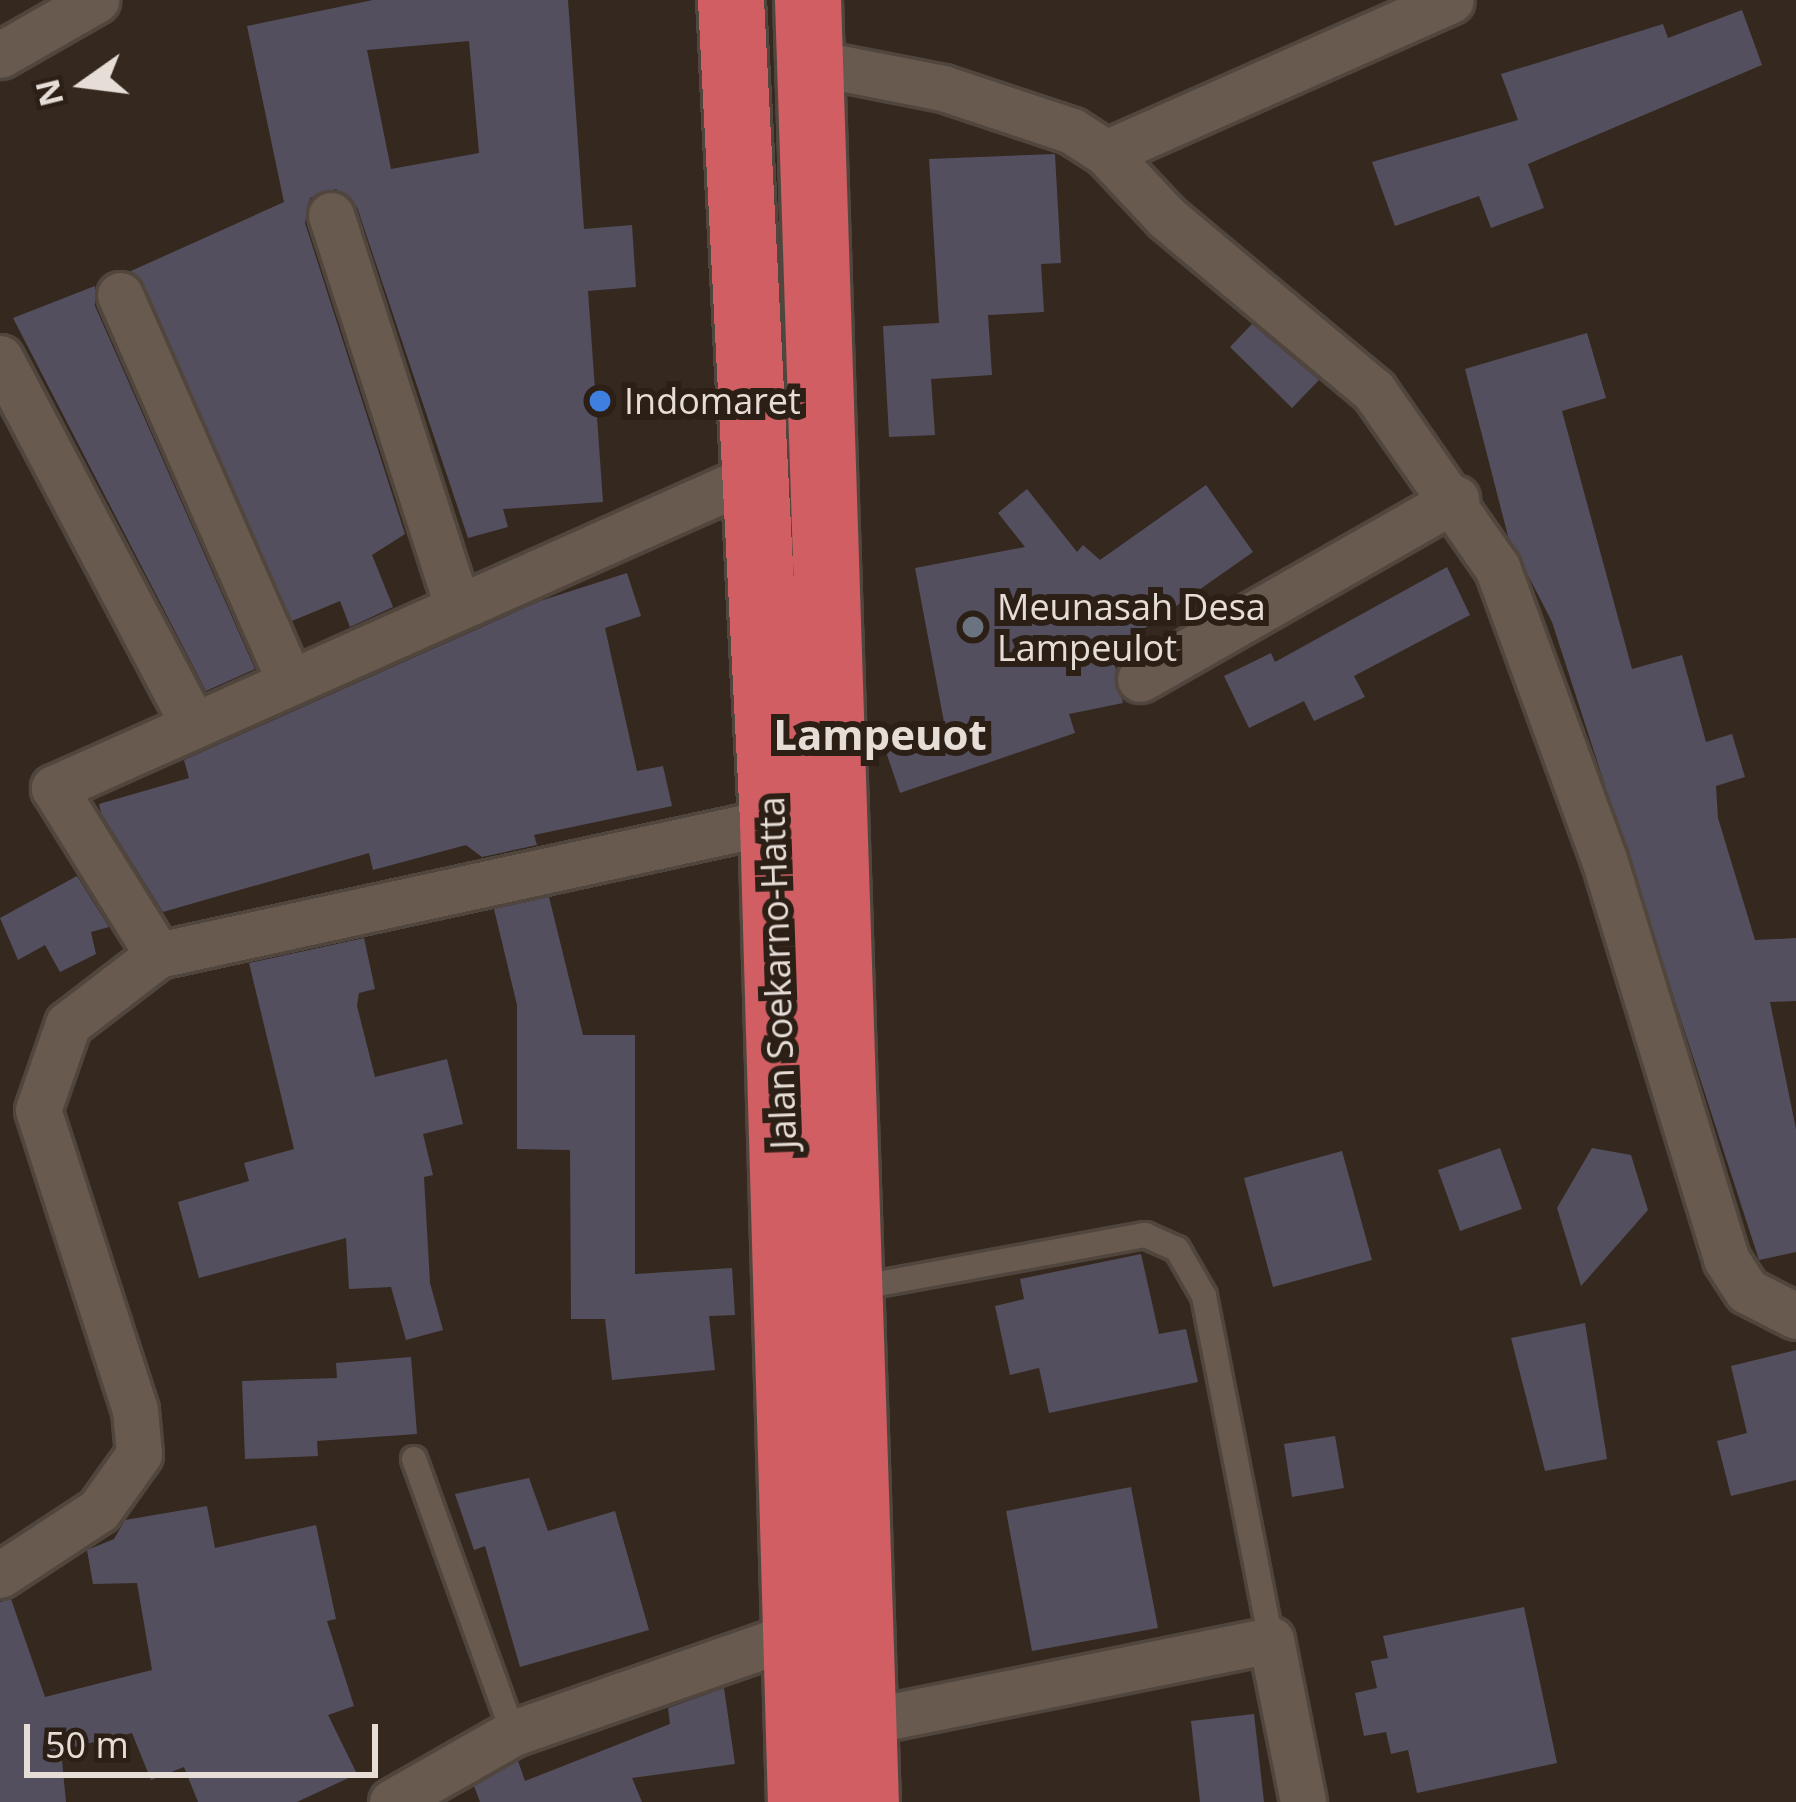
<!DOCTYPE html>
<html>
<head>
<meta charset="utf-8">
<style>
  body { margin:0 }
  #map { position:relative; width:1796px; height:1802px; overflow:hidden; background:#35291f; font-family:"Open Sans",sans-serif }
  div>[style] { position:absolute }
  [style*='--x'] { left:calc(var(--x)*1px); top:calc(var(--y)*1px); width:calc(var(--w)*1px); rotate:calc(var(--a)*1deg) }
  .building>* { inset:0; background:#534f5e }
  .roads { filter:drop-shadow(3px 0 #51463e) drop-shadow(-3px 0 #51463e) drop-shadow(0 3px #51463e) drop-shadow(0 -3px #51463e) }
  .lane>* { height:24px; margin:-12px; padding:0 12px; transform-origin:12px; border-radius:12px; background:#685a4f }
  .street>* { height:45px; margin:-22.5px; padding:0 22.5px; transform-origin:22.5px; border-radius:22.5px; background:#685a4f }
  .highway>* { height:66px; margin:-33px; padding:0 33px; transform-origin:33px; border-radius:33px; background:#d15e63 }
  .dots>* { width:33px; height:33px; translate:-50% -50%; box-sizing:border-box; border:6px solid #2b1f16; border-radius:50% }
  span { translate:-50% -50%; white-space:nowrap; text-align:center; line-height:1.15; -webkit-text-stroke:12px #2b1f16; paint-order:stroke }
  .poi-label { font-size:36px; color:#e6ddd7 }
  .left { translate:0 -50%; text-align:left }
  .street-label { font-size:36px; color:#e6ddd7 }
  .quarter-label { font-size:42px; color:#e6ddd7; font-weight:700 }
  .north { position:absolute; left:24px; top:24px; width:120px; height:120px; -webkit-text-stroke:9px #2b1f16; paint-order:stroke; rotate:256deg; font-size:33px; font-weight:700; line-height:48px; text-align:center; color:#e6ddd7 }
  .north::after { content:''; display:block; margin:auto; width:42px; height:54px; background:#e6ddd7; clip-path:polygon(50% 0,100% 100%,50% 72%,0 100%) }
  .scale { position:absolute; left:24px; top:1724px; width:354px; height:54px; box-sizing:border-box; border:6px solid #e6ddd7; border-top:0; padding-left:15px; font-size:36px; line-height:42px; white-space:nowrap; color:#e6ddd7; -webkit-text-stroke:9px #2b1f16; paint-order:stroke }
</style>
</head>
<body>
<div id="map">
  <div class="building">
    <i style="clip-path:polygon(evenodd,373px 0,568px 0,584px 229px,632px 225px,636px 287px,588px 291px,603px 502px,503px 509px,508px 527px,468px 538px,357px 207px,336px 189px,310px 198px,305px 223px,405px 534px,372px 555px,393px 607px,350px 627px,340px 601px,292px 621px,131px 271px,284px 202px,247px 26px,373px 0,469px 41px,479px 153px,391px 169px,367px 50px,469px 41px)"></i>
    <i style="clip-path:polygon(1742px 10px,1762px 65px,1528px 164px,1544px 208px,1491px 228px,1479px 196px,1395px 226px,1372px 162px,1518px 120px,1501px 74px,1663px 24px,1668px 38px)"></i>
    <i style="clip-path:polygon(1055px 154px,1061px 263px,1041px 264px,1044px 312px,988px 315px,992px 375px,931px 379px,935px 435px,889px 437px,883px 326px,939px 323px,929px 159px)"></i>
    <i style="clip-path:polygon(95px 286px,95px 306px,255px 669px,206px 691px,13px 318px)"></i>
    <i style="clip-path:polygon(1252px 324px,1319px 380px,1292px 408px,1230px 347px)"></i>
    <i style="clip-path:polygon(1587px 333px,1606px 398px,1562px 411px,1632px 669px,1682px 655px,1706px 742px,1732px 734px,1745px 777px,1716px 786px,1718px 818px,1755px 940px,1796px 938px,1796px 1001px,1770px 1002px,1796px 1129px,1796px 1252px,1759px 1260px,1552px 622px,1508px 536px,1465px 369px)"></i>
    <i style="clip-path:polygon(1206px 485px,1253px 552px,1112px 651px,1123px 703px,1069px 714px,1075px 733px,900px 793px,883px 743px,944px 722px,915px 568px,1025px 547px,998px 513px,1027px 489px,1077px 552px,1083px 545px,1100px 560px)"></i>
    <i style="clip-path:polygon(1447px 567px,1470px 615px,1354px 676px,1365px 697px,1314px 721px,1304px 701px,1249px 728px,1224px 676px,1271px 653px,1275px 662px)"></i>
    <i style="clip-path:polygon(627px 573px,641px 616px,605px 628px,637px 771px,663px 766px,672px 806px,534px 835px,537px 845px,482px 857px,466px 845px,373px 870px,369px 853px,163px 912px,101px 813px,99px 804px,189px 778px,184px 760px,540px 601px)"></i>
    <i style="clip-path:polygon(77px 876px,109px 927px,91px 932px,96px 954px,60px 972px,45px 945px,18px 960px,0 918px)"></i>
    <i style="clip-path:polygon(549px 897px,583px 1035px,635px 1035px,635px 1274px,732px 1268px,735px 1315px,709px 1316px,715px 1370px,612px 1380px,605px 1319px,571px 1319px,570px 1150px,517px 1149px,517px 1005px,494px 909px)"></i>
    <i style="clip-path:polygon(364px 938px,375px 989px,359px 993px,357px 1006px,375px 1077px,447px 1059px,463px 1124px,423px 1134px,433px 1175px,424px 1177px,430px 1283px,443px 1330px,406px 1340px,391px 1287px,349px 1289px,346px 1238px,199px 1278px,178px 1202px,249px 1181px,244px 1163px,294px 1149px,249px 963px)"></i>
    <i style="clip-path:polygon(1500px 1148px,1522px 1209px,1460px 1231px,1438px 1170px)"></i>
    <i style="clip-path:polygon(1592px 1148px,1631px 1155px,1648px 1210px,1581px 1286px,1557px 1208px)"></i>
    <i style="clip-path:polygon(1342px 1151px,1372px 1260px,1273px 1287px,1244px 1178px)"></i>
    <i style="clip-path:polygon(1141px 1254px,1159px 1334px,1186px 1329px,1198px 1382px,1049px 1413px,1039px 1368px,1010px 1375px,995px 1306px,1024px 1299px,1020px 1279px)"></i>
    <i style="clip-path:polygon(1585px 1323px,1607px 1459px,1545px 1471px,1511px 1338px)"></i>
    <i style="clip-path:polygon(1796px 1350px,1796px 1480px,1731px 1496px,1717px 1441px,1747px 1433px,1731px 1366px)"></i>
    <i style="clip-path:polygon(411px 1357px,417px 1434px,317px 1441px,318px 1456px,245px 1459px,242px 1381px,337px 1378px,336px 1363px)"></i>
    <i style="clip-path:polygon(1335px 1436px,1344px 1488px,1292px 1497px,1284px 1444px)"></i>
    <i style="clip-path:polygon(529px 1478px,548px 1531px,615px 1511px,649px 1630px,520px 1667px,485px 1546px,474px 1550px,455px 1494px)"></i>
    <i style="clip-path:polygon(1131px 1487px,1158px 1628px,1032px 1651px,1006px 1511px)"></i>
    <i style="clip-path:polygon(207px 1506px,215px 1548px,316px 1525px,336px 1619px,327px 1621px,354px 1706px,328px 1715px,357px 1774px,297px 1802px,198px 1802px,184px 1767px,151px 1780px,132px 1733px,61px 1750px,66px 1802px,0 1802px,0 1602px,11px 1599px,45px 1697px,152px 1670px,137px 1583px,93px 1584px,87px 1550px,114px 1539px,125px 1520px)"></i>
    <i style="clip-path:polygon(1524px 1607px,1557px 1763px,1417px 1793px,1408px 1750px,1391px 1754px,1386px 1732px,1364px 1736px,1355px 1693px,1377px 1688px,1371px 1661px,1388px 1658px,1383px 1636px)"></i>
    <i style="clip-path:polygon(724px 1688px,735px 1764px,632px 1778px,642px 1802px,480px 1802px,474px 1786px,518px 1761px,525px 1781px,670px 1724px,668px 1708px)"></i>
    <i style="clip-path:polygon(1254px 1714px,1264px 1802px,1200px 1802px,1191px 1721px)"></i>
  </div>
  <div class="roads">
    <div class="lane">
      <i style="--x:856;--y:1288;--w:294;--a:-10.4"></i>
      <i style="--x:1145;--y:1235;--w:35;--a:24"></i>
      <i style="--x:1177;--y:1249;--w:54;--a:60.1"></i>
      <i style="--x:1204;--y:1296;--w:350;--a:79"></i>
      <i style="--x:414;--y:1459;--w:291;--a:70.1"></i>
    </div>
    <div class="street">
      <i style="--x:0;--y:55;--w:111;--a:-29.8"></i>
      <i style="--x:810;--y:62;--w:136;--a:11.1"></i>
      <i style="--x:943;--y:88;--w:136;--a:18.4"></i>
      <i style="--x:1072;--y:131;--w:40;--a:32.9"></i>
      <i style="--x:1106;--y:153;--w:377;--a:-23.9"></i>
      <i style="--x:1106;--y:153;--w:89;--a:46.8"></i>
      <i style="--x:1167;--y:218;--w:270;--a:39.9"></i>
      <i style="--x:1374;--y:391;--w:215;--a:55.1"></i>
      <i style="--x:1497;--y:567;--w:311;--a:69.9"></i>
      <i style="--x:1604;--y:859;--w:418;--a:73"></i>
      <i style="--x:1726;--y:1259;--w:38;--a:57"></i>
      <i style="--x:1747;--y:1291;--w:55;--a:27"></i>
      <i style="--x:331;--y:215;--w:408;--a:72.1"></i>
      <i style="--x:120;--y:295;--w:420;--a:66.3"></i>
      <i style="--x:0;--y:358;--w:414;--a:62.2"></i>
      <i style="--x:758;--y:474;--w:771;--a:155.96"></i>
      <i style="--x:54;--y:788;--w:197;--a:58.1"></i>
      <i style="--x:158;--y:955;--w:629;--a:-12.29"></i>
      <i style="--x:1140;--y:679;--w:364;--a:-29.7"></i>
      <i style="--x:0;--y:1575;--w:118;--a:-33.3"></i>
      <i style="--x:99;--y:1510;--w:69;--a:-54.5"></i>
      <i style="--x:139;--y:1454;--w:44;--a:-95.2"></i>
      <i style="--x:135;--y:1410;--w:315;--a:-107.9"></i>
      <i style="--x:38;--y:1110;--w:91;--a:-70.8"></i>
      <i style="--x:68;--y:1024;--w:113;--a:-37.5"></i>
      <i style="--x:864;--y:1722;--w:415;--a:-11.4"></i>
      <i style="--x:1271;--y:1640;--w:165;--a:78.8"></i>
      <i style="--x:392;--y:1802;--w:139;--a:-29.7"></i>
      <i style="--x:513;--y:1733;--w:302;--a:-19.2"></i>
    </div>
    <div class="highway">
      <i style="--x:731;--y:0;--w:822;--a:87.07"></i>
      <i style="--x:773;--y:821;--w:981;--a:88.37"></i>
      <i style="--x:808;--y:0;--w:1803;--a:88.16"></i>
    </div>
  </div>
  <div class="dots">
    <i style="left:600px;top:401px;background:#3f7fe0"></i>
    <i style="left:973px;top:627px;background:#6b7280"></i>
  </div>
  <div class="poi-label">
    <span class="left" style="left:624px;top:401px">Indomaret</span>
    <span class="left" style="left:997px;top:627px">Meunasah Desa<br>Lampeulot</span>
  </div>
  <div class="street-label">
    <span style="left:777px;top:973px;rotate:-92deg">Jalan Soekarno-Hatta</span>
  </div>
  <div class="quarter-label">
    <span style="left:880px;top:734px">Lampeuot</span>
  </div>
  <div class="north">N</div>
  <div class="scale">50 m</div>
</div>
</body>
</html>
